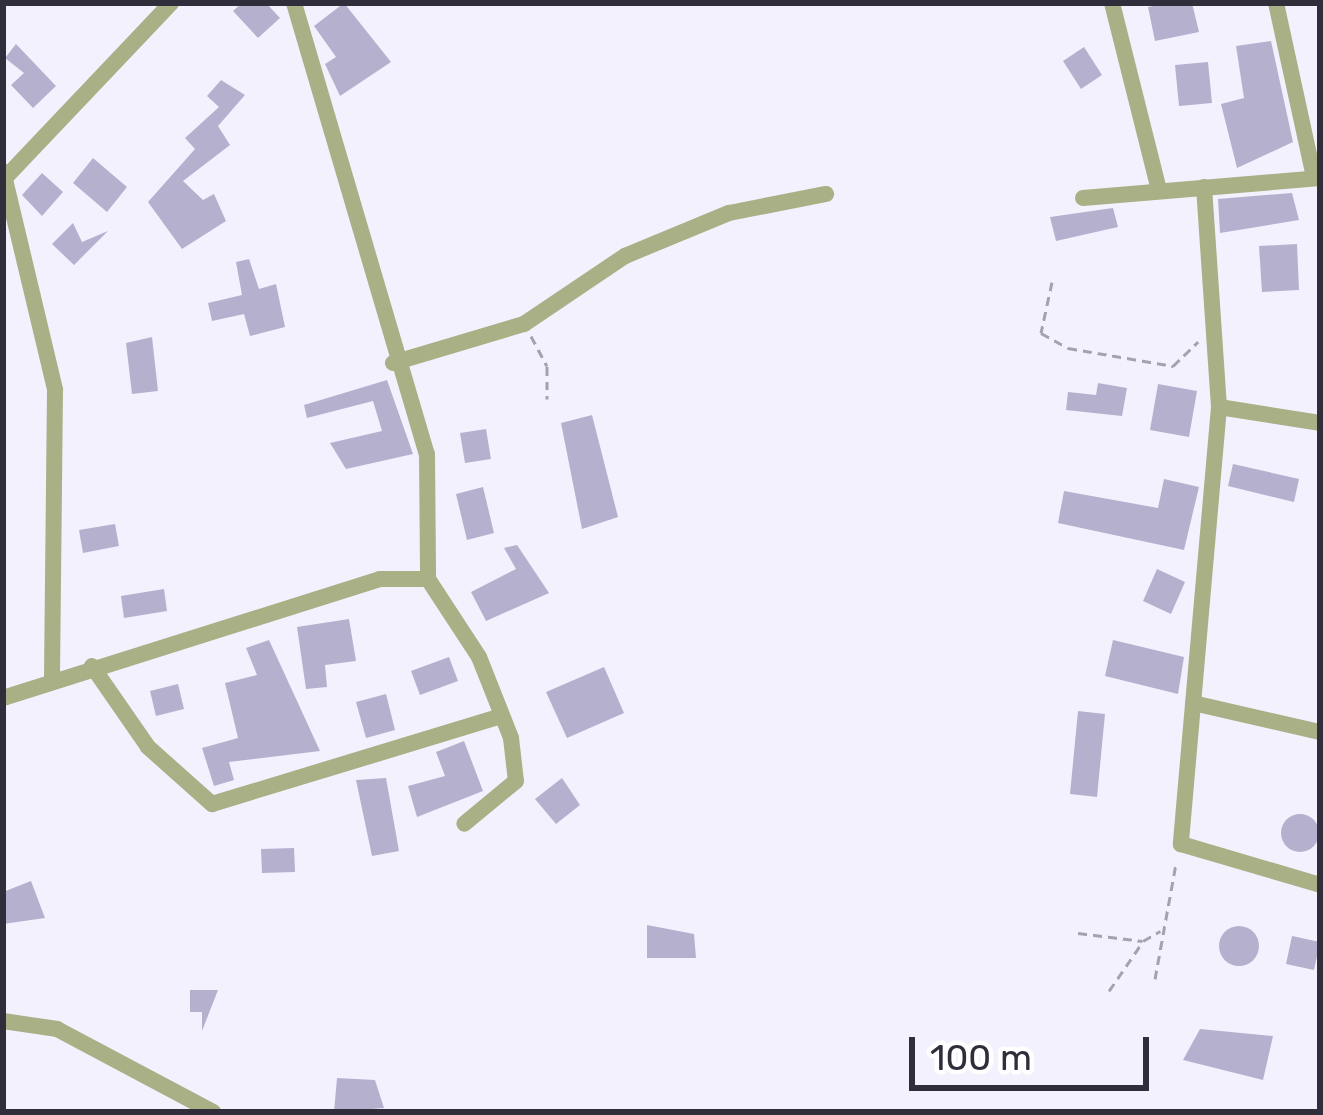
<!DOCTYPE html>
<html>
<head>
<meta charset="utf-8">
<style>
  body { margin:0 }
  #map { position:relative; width:1323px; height:1115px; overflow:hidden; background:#f3f1fe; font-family:Rubik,sans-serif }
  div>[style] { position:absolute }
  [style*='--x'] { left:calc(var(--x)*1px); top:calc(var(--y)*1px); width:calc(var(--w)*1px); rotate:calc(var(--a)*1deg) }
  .building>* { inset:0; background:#b6b0cf }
  .round { border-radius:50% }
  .path>* { height:3px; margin-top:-1.5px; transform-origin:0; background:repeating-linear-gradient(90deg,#a4a2af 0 9px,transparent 0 15px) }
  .minor>* { height:16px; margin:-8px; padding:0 8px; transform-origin:8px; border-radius:8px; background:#a9b086 }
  span { translate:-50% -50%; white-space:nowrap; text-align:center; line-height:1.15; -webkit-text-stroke:10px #fff; paint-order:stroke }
  .frame { position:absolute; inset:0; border:6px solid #302e3a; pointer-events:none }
  .scale { position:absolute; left:909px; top:1037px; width:240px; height:54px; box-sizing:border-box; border:6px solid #302e3a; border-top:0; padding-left:15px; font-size:36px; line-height:42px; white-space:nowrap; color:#302e3a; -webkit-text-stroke:9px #fff; paint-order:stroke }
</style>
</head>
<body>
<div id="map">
  <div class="building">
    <i style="clip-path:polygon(242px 3px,266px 3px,280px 18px,258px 38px,233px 11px)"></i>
    <i style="clip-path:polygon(344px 3px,391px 62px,340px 96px,325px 64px,336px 57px,314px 26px)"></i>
    <i style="clip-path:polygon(1170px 3px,1192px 3px,1199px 32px,1155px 41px,1148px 7px)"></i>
    <i style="clip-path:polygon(1271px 41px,1293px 142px,1237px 168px,1221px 104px,1244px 98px,1236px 46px)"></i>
    <i style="clip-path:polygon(16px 44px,56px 86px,33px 108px,11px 85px,24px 73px,5px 58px)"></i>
    <i style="clip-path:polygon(1084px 47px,1102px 75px,1081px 89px,1063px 61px)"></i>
    <i style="clip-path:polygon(1208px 62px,1212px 103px,1179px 106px,1175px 65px)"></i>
    <i style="clip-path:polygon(221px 80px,245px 95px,218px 126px,230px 145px,183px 181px,203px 200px,214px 194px,226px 221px,182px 249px,148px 202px,195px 149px,185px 138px,219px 107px,207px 96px)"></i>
    <i style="clip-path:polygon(93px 158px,127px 187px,107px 212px,73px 183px)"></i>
    <i style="clip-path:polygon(42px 173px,63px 192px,42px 216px,22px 195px)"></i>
    <i style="clip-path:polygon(1292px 193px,1299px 220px,1220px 233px,1218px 199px)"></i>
    <i style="clip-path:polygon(1113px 208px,1118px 227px,1056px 241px,1050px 217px)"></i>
    <i style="clip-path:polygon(73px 223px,82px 242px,108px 231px,74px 265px,52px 244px)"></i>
    <i style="clip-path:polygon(1297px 244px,1299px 290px,1262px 292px,1259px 246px)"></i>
    <i style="clip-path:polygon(249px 259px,259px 289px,276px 284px,285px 327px,250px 336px,244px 314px,212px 321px,208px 303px,242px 295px,236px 262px)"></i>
    <i style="clip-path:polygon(152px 337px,158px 391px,132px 394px,126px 343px)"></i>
    <i style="clip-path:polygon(387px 380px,413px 454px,346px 469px,330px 443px,382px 431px,373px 401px,307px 418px,304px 405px)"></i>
    <i style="clip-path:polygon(1098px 383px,1127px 388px,1122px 416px,1066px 410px,1068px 392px,1096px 395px)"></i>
    <i style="clip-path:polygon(1158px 384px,1197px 391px,1189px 437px,1150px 430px)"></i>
    <i style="clip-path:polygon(592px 415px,618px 517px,582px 529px,561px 423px)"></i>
    <i style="clip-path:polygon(486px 429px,491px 459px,465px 463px,460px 433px)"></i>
    <i style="clip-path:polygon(1233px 464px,1299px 479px,1294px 502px,1228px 486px)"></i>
    <i style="clip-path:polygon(1164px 479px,1199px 487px,1184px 550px,1058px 523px,1064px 491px,1158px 508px)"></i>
    <i style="clip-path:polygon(483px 487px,494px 533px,467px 540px,456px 494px)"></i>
    <i style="clip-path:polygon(115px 524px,119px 546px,83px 553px,79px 530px)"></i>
    <i style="clip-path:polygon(517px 545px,549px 593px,486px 621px,471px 592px,516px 569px,504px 548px)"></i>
    <i style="clip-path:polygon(1157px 569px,1185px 582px,1171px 614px,1143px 601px)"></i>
    <i style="clip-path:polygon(164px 589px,167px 611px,124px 618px,121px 596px)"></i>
    <i style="clip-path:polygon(349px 619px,356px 661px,325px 665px,327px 687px,306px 689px,297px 627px)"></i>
    <i style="clip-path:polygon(269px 640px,320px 751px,229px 762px,234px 780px,214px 786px,202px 748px,238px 738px,225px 683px,257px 675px,246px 648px)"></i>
    <i style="clip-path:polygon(1113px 640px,1184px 657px,1178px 694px,1105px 676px)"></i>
    <i style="clip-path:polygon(449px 657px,458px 681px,420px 695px,411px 671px)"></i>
    <i style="clip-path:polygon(604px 667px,624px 713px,567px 738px,546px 692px)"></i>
    <i style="clip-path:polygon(178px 684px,184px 709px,156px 716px,150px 691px)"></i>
    <i style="clip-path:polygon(386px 694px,395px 730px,366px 738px,356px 702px)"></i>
    <i style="clip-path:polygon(1078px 711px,1105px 714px,1097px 797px,1070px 794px)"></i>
    <i style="clip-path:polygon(464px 741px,483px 791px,417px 817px,408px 786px,445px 776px,436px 752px)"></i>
    <i style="clip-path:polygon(386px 778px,399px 851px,372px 856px,356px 780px)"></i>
    <i style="clip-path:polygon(562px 778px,580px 805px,556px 824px,535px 799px)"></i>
    <i class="round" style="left:1281px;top:814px;width:38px;height:38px"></i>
    <i style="clip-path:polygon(294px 848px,295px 872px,262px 873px,261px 849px)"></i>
    <i style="clip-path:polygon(31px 881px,45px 918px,3px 924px,3px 892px)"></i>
    <i style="clip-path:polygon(647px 925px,694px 934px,696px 958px,647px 958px)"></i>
    <i class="round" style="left:1219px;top:926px;width:40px;height:40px"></i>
    <i style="clip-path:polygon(1292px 936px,1320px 942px,1314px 970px,1286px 964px)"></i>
    <i style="clip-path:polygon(190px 990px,218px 990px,202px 1031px,202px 1012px,190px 1012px)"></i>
    <i style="clip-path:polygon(1200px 1029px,1273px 1036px,1263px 1080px,1183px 1060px)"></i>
    <i style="clip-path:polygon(337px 1078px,375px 1080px,384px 1108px,334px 1112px)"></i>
  </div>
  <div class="path">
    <i style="--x:1052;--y:282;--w:52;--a:102.2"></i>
    <i style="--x:1041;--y:333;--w:31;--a:29"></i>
    <i style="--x:1068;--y:348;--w:107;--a:9.7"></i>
    <i style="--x:1173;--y:366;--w:35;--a:-44"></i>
    <i style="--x:531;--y:336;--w:34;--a:62"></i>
    <i style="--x:547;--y:366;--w:33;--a:90"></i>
    <i style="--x:1078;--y:933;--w:65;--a:7"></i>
    <i style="--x:1143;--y:941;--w:20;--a:-30"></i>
    <i style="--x:1155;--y:979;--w:118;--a:-79.7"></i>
    <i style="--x:1109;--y:991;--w:58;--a:-55.5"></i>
  </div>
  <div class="minor">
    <i style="--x:294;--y:3;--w:470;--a:73.6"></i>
    <i style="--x:427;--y:454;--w:125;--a:89.5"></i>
    <i style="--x:428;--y:579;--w:93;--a:56.8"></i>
    <i style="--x:479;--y:657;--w:87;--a:68.4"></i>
    <i style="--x:511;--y:738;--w:43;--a:83.4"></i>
    <i style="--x:516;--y:781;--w:67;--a:140.4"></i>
    <i style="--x:1112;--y:3;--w:193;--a:75.9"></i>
    <i style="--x:1276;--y:3;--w:179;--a:77.7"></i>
    <i style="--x:3;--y:171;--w:225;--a:76.6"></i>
    <i style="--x:55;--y:390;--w:288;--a:90.6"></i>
    <i style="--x:6;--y:177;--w:240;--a:-46.5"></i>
    <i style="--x:1204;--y:187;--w:221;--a:86.1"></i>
    <i style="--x:1219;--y:407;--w:439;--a:95"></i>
    <i style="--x:1181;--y:844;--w:145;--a:16.4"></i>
    <i style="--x:1083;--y:198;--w:238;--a:-4.8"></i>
    <i style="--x:393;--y:363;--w:137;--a:-16.6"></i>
    <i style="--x:524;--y:324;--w:122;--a:-34"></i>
    <i style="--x:625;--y:256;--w:113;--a:-22.5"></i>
    <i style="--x:729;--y:213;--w:99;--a:-11.1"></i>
    <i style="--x:1219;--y:407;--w:102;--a:9"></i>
    <i style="--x:92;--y:666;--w:98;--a:55.3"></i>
    <i style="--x:148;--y:747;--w:86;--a:41.7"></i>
    <i style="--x:212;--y:804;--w:302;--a:-16.9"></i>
    <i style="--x:3;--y:698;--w:395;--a:-17.5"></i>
    <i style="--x:380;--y:579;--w:48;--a:0"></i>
    <i style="--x:1193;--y:703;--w:130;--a:12.9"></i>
    <i style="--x:3;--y:1021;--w:55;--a:8.4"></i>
    <i style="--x:57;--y:1029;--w:177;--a:28"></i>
  </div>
  <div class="frame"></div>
  <div class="scale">100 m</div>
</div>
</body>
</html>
